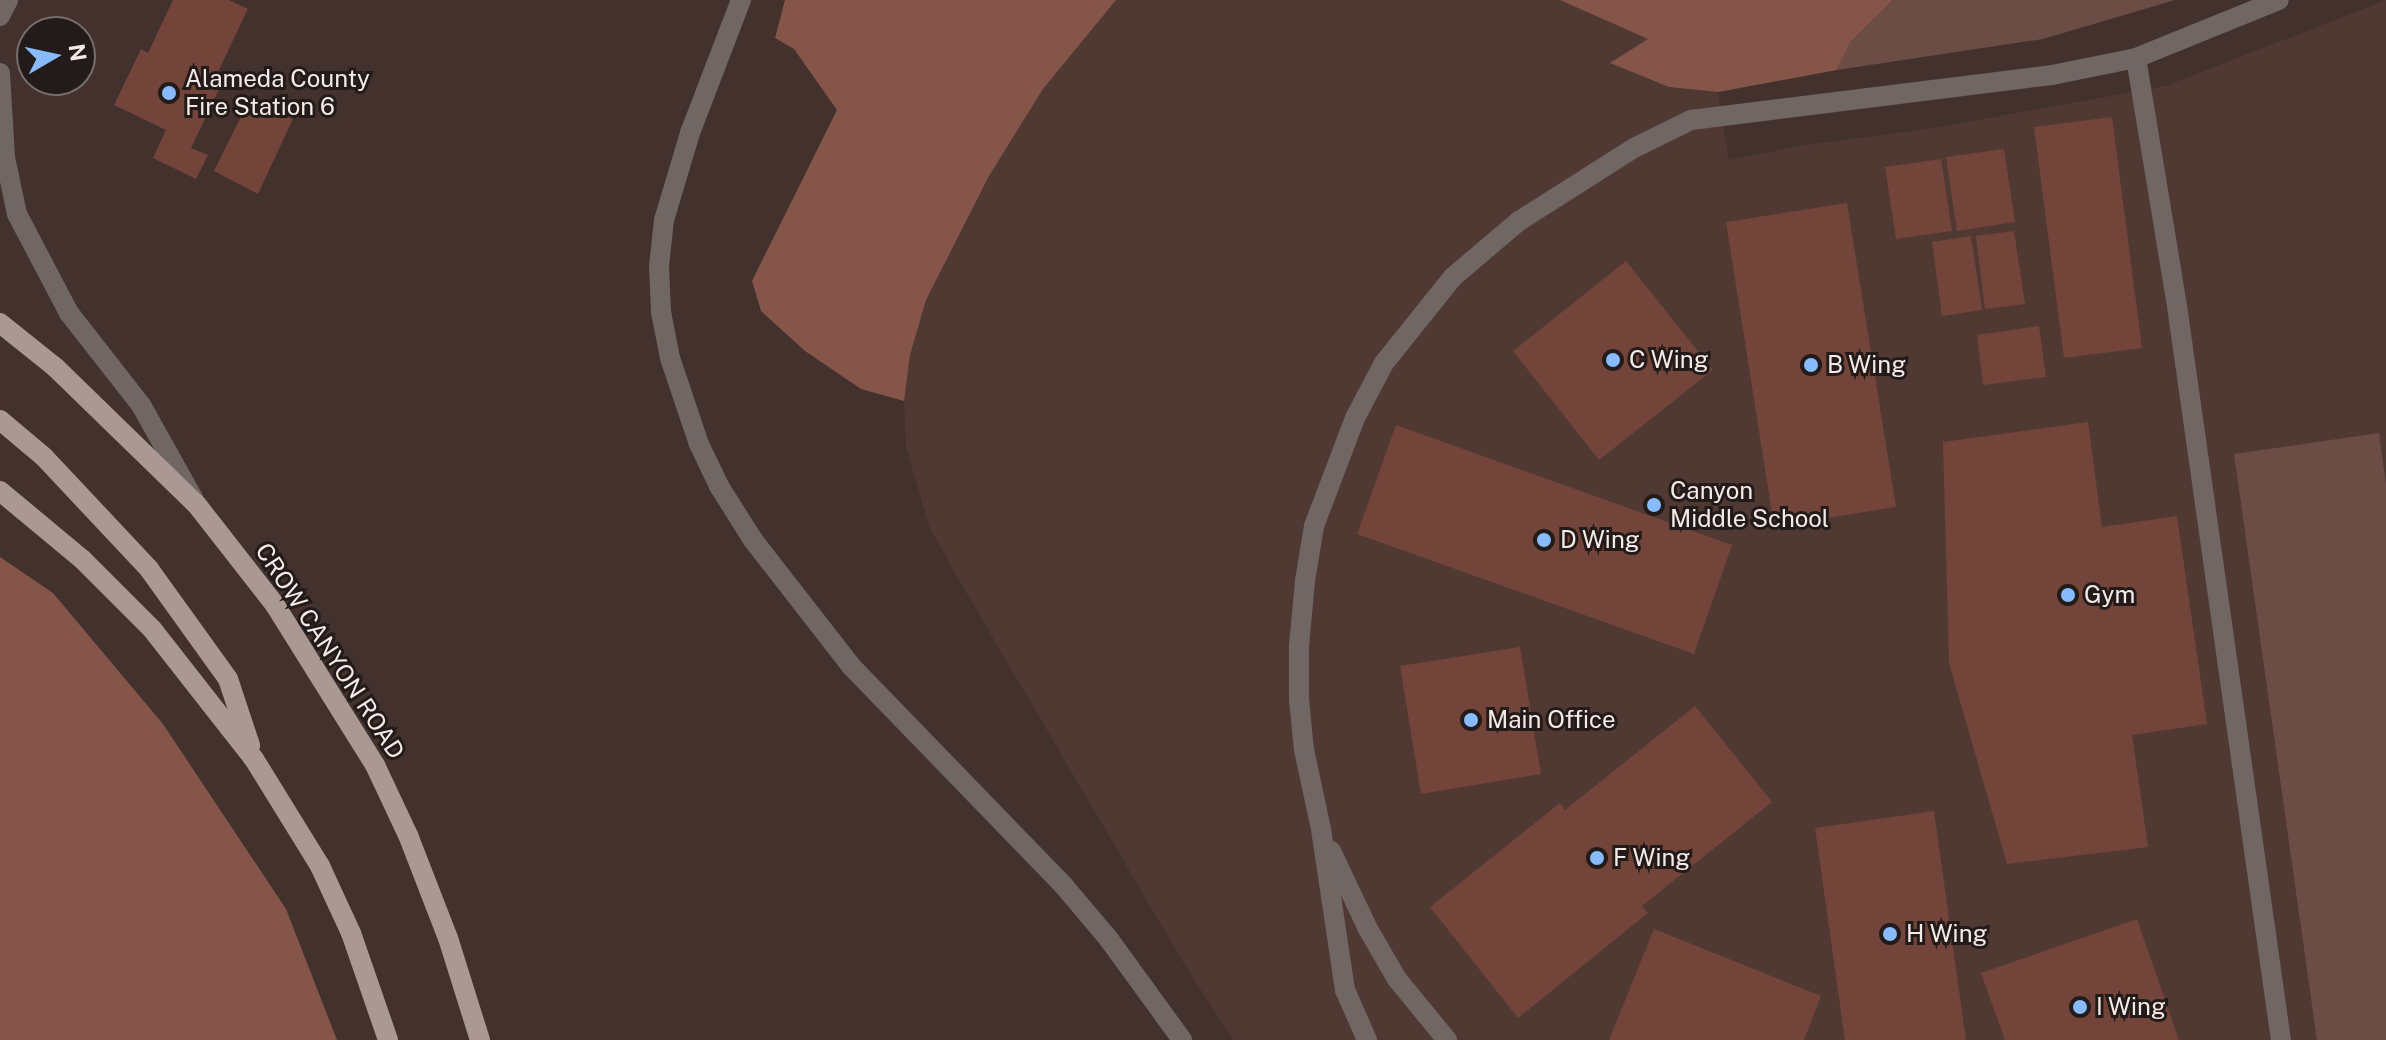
<!DOCTYPE html>
<html>
<head>
<meta charset="utf-8">
<style>
  body { margin:0 }
  #map { position:relative; width:2386px; height:1040px; overflow:hidden; background:#42312d; font-family:"Public Sans",sans-serif }
  div>[style] { position:absolute }
  [style*='--x'] { left:calc(var(--x)*1px); top:calc(var(--y)*1px); width:calc(var(--w)*1px); rotate:calc(var(--a)*1deg) }
  .built>* { inset:0; background:#503933 }
  .green>* { inset:0; background:#6b4d45 }
  .forest>* { inset:0; background:#855549 }
  .building>* { inset:0; background:#734439 }
  .minor>* { height:20px; margin:-10px; padding:0 10px; transform-origin:10px; border-radius:10px; background:#706765 }
  .major>* { height:20px; margin:-10px; padding:0 10px; transform-origin:10px; border-radius:10px; background:#aa9893 }
  .dots>* { width:22px; height:22px; translate:-50% -50%; box-sizing:border-box; border:4px solid #231b19; border-radius:50% }
  span { translate:-50% -50%; white-space:nowrap; text-align:center; line-height:1.15; -webkit-text-stroke:6px #231b19; paint-order:stroke }
  .poi-label { font-size:24px; color:#f6eae7 }
  .left { translate:0 -50%; text-align:left }
  .street-label { font-size:24px; color:#f6eae7 }
  .north { position:absolute; left:16px; top:16px; width:80px; height:80px; box-sizing:border-box; background:#231b19; border:2px solid #776e6b; border-radius:50%; rotate:81deg; font-size:22px; font-weight:700; line-height:32px; text-align:center; color:#f6eae7 }
  .north::after { content:''; display:block; margin:auto; width:28px; height:36px; background:#87bbfb; clip-path:polygon(50% 0,100% 100%,50% 72%,0 100%) }
</style>
</head>
<body>
<div id="map">
  <div class="built">
    <i style="clip-path:polygon(1116px 0,1560px 0,1649px 39px,1611px 63px,1669px 87px,1718px 92px,1729px 160px,1805px 145px,1934px 128px,2165px 86px,2386px 0,2386px 1040px,1233px 1040px,1183px 962px,956px 575px,929px 526px,906px 447px,904px 401px,910px 355px,926px 300px,989px 176px,1043px 89px)"></i>
  </div>
  <div class="green">
    <i style="clip-path:polygon(1893px 0,2175px 0,2043px 39px,1837px 70px,1849px 42px)"></i>
    <i style="clip-path:polygon(2379px 433px,2386px 485px,2386px 1040px,2317px 1040px,2234px 454px)"></i>
  </div>
  <div class="forest">
    <i style="clip-path:polygon(785px 0,1116px 0,1043px 89px,989px 176px,926px 300px,910px 355px,904px 401px,861px 389px,805px 351px,761px 311px,752px 281px,837px 110px,794px 49px,775px 38px)"></i>
    <i style="clip-path:polygon(1560px 0,1893px 0,1850px 42px,1837px 70px,1718px 92px,1669px 87px,1610px 63px,1648px 39px)"></i>
    <i style="clip-path:polygon(0 557px,53px 593px,163px 724px,286px 909px,337px 1040px,0 1040px)"></i>
  </div>
  <div class="building">
    <i style="clip-path:polygon(173px 0,229px 0,248px 9px,215px 78px,223px 81px,191px 148px,208px 155px,196px 179px,153px 158px,166px 130px,114px 105px,141px 49px,148px 53px)"></i>
    <i style="clip-path:polygon(250px 98px,293px 119px,258px 194px,214px 171px)"></i>
    <i style="clip-path:polygon(2112px 117px,2142px 348px,2064px 358px,2034px 127px)"></i>
    <i style="clip-path:polygon(2004px 149px,2015px 222px,1957px 231px,1946px 157px)"></i>
    <i style="clip-path:polygon(1941px 159px,1952px 231px,1896px 239px,1885px 167px)"></i>
    <i style="clip-path:polygon(1847px 203px,1896px 507px,1774px 526px,1726px 222px)"></i>
    <i style="clip-path:polygon(2014px 231px,2025px 304px,1985px 309px,1976px 236px)"></i>
    <i style="clip-path:polygon(1971px 236px,1982px 310px,1942px 316px,1932px 242px)"></i>
    <i style="clip-path:polygon(1626px 261px,1713px 370px,1599px 460px,1513px 351px)"></i>
    <i style="clip-path:polygon(2039px 326px,2046px 377px,1983px 385px,1977px 335px)"></i>
    <i style="clip-path:polygon(2088px 422px,2102px 527px,2177px 516px,2207px 724px,2132px 735px,2148px 847px,2007px 864px,1949px 663px,1943px 442px)"></i>
    <i style="clip-path:polygon(1396px 425px,1732px 545px,1694px 654px,1357px 534px)"></i>
    <i style="clip-path:polygon(1520px 647px,1541px 774px,1421px 794px,1400px 666px)"></i>
    <i style="clip-path:polygon(1695px 706px,1772px 802px,1642px 906px,1648px 913px,1518px 1018px,1430px 907px,1560px 803px,1565px 810px)"></i>
    <i style="clip-path:polygon(1934px 811px,1966px 1040px,1845px 1040px,1815px 828px)"></i>
    <i style="clip-path:polygon(2137px 919px,2179px 1040px,2005px 1040px,1981px 973px)"></i>
    <i style="clip-path:polygon(1654px 929px,1821px 996px,1804px 1040px,1609px 1040px)"></i>
  </div>
  <div class="minor">
    <i style="--x:741;--y:0;--w:142;--a:111"></i>
    <i style="--x:690;--y:133;--w:91;--a:106.6"></i>
    <i style="--x:664;--y:220;--w:46;--a:96.2"></i>
    <i style="--x:659;--y:266;--w:46;--a:87.5"></i>
    <i style="--x:661;--y:312;--w:47;--a:78.9"></i>
    <i style="--x:670;--y:358;--w:91;--a:71.4"></i>
    <i style="--x:699;--y:444;--w:47;--a:64.5"></i>
    <i style="--x:719;--y:486;--w:64;--a:57.8"></i>
    <i style="--x:753;--y:540;--w:160;--a:52.1"></i>
    <i style="--x:851;--y:666;--w:306;--a:45.9"></i>
    <i style="--x:1064;--y:886;--w:68;--a:49.8"></i>
    <i style="--x:1108;--y:938;--w:126;--a:54"></i>
    <i style="--x:0;--y:16;--w:18;--a:-63"></i>
    <i style="--x:2136;--y:58;--w:251;--a:80.6"></i>
    <i style="--x:2177;--y:306;--w:741;--a:81.94"></i>
    <i style="--x:0;--y:73;--w:84;--a:86.6"></i>
    <i style="--x:5;--y:157;--w:58;--a:78.1"></i>
    <i style="--x:17;--y:214;--w:112;--a:62.3"></i>
    <i style="--x:69;--y:313;--w:117;--a:52"></i>
    <i style="--x:141;--y:405;--w:107;--a:60.8"></i>
    <i style="--x:1331;--y:851;--w:86;--a:64.6"></i>
    <i style="--x:1368;--y:929;--w:58;--a:59.9"></i>
    <i style="--x:1397;--y:979;--w:79;--a:50.7"></i>
    <i style="--x:1367;--y:1040;--w:55;--a:-113.7"></i>
    <i style="--x:1345;--y:990;--w:163;--a:-98.5"></i>
    <i style="--x:1321;--y:829;--w:81;--a:-102.1"></i>
    <i style="--x:1304;--y:750;--w:51;--a:-95.6"></i>
    <i style="--x:1299;--y:699;--w:53;--a:-90"></i>
    <i style="--x:1299;--y:646;--w:65;--a:-84.7"></i>
    <i style="--x:1305;--y:581;--w:56;--a:-80.7"></i>
    <i style="--x:1314;--y:526;--w:116;--a:-69.2"></i>
    <i style="--x:1355;--y:418;--w:62;--a:-62.2"></i>
    <i style="--x:1384;--y:363;--w:110;--a:-51.3"></i>
    <i style="--x:1453;--y:277;--w:87;--a:-40.3"></i>
    <i style="--x:1519;--y:221;--w:136;--a:-32.4"></i>
    <i style="--x:1634;--y:148;--w:64;--a:-26.2"></i>
    <i style="--x:1691;--y:120;--w:364;--a:-7.1"></i>
    <i style="--x:2052;--y:75;--w:86;--a:-11.4"></i>
    <i style="--x:2136;--y:58;--w:154;--a:-22.1"></i>
  </div>
  <div class="major">
    <i style="--x:0;--y:323;--w:70;--a:38.7"></i>
    <i style="--x:55;--y:367;--w:198;--a:44.2"></i>
    <i style="--x:197;--y:505;--w:127;--a:52"></i>
    <i style="--x:275;--y:605;--w:189;--a:58"></i>
    <i style="--x:375;--y:765;--w:77;--a:64.8"></i>
    <i style="--x:408;--y:835;--w:110;--a:68.8"></i>
    <i style="--x:448;--y:938;--w:107;--a:72.6"></i>
    <i style="--x:0;--y:420;--w:57;--a:40.1"></i>
    <i style="--x:44;--y:457;--w:154;--a:46.8"></i>
    <i style="--x:149;--y:569;--w:135;--a:54.3"></i>
    <i style="--x:228;--y:679;--w:70;--a:71.6"></i>
    <i style="--x:0;--y:491;--w:107;--a:39.7"></i>
    <i style="--x:82;--y:559;--w:99;--a:45"></i>
    <i style="--x:152;--y:629;--w:165;--a:51.9"></i>
    <i style="--x:254;--y:759;--w:126;--a:58.3"></i>
    <i style="--x:320;--y:866;--w:74;--a:65.2"></i>
    <i style="--x:351;--y:933;--w:113;--a:70.9"></i>
  </div>
  <div class="dots">
    <i style="left:169px;top:93px;background:#87bbfb"></i>
    <i style="left:1613px;top:360px;background:#87bbfb"></i>
    <i style="left:1811px;top:365px;background:#87bbfb"></i>
    <i style="left:1654px;top:505px;background:#87bbfb"></i>
    <i style="left:1544px;top:540px;background:#87bbfb"></i>
    <i style="left:2068px;top:595px;background:#87bbfb"></i>
    <i style="left:1471px;top:720px;background:#87bbfb"></i>
    <i style="left:1597px;top:858px;background:#87bbfb"></i>
    <i style="left:1890px;top:934px;background:#87bbfb"></i>
    <i style="left:2080px;top:1007px;background:#87bbfb"></i>
  </div>
  <div class="poi-label">
    <span class="left" style="left:185px;top:93px">Alameda County<br>Fire Station 6</span>
    <span class="left" style="left:1629px;top:360px">C Wing</span>
    <span class="left" style="left:1827px;top:365px">B Wing</span>
    <span class="left" style="left:1670px;top:505px">Canyon<br>Middle School</span>
    <span class="left" style="left:1560px;top:540px">D Wing</span>
    <span class="left" style="left:2084px;top:595px">Gym</span>
    <span class="left" style="left:1487px;top:720px">Main Office</span>
    <span class="left" style="left:1613px;top:858px">F Wing</span>
    <span class="left" style="left:1906px;top:934px">H Wing</span>
    <span class="left" style="left:2096px;top:1007px">I Wing</span>
  </div>
  <div class="street-label">
    <span style="left:330px;top:651px;rotate:57deg">CROW CANYON ROAD</span>
  </div>
  <div class="north">N</div>
</div>
</body>
</html>
